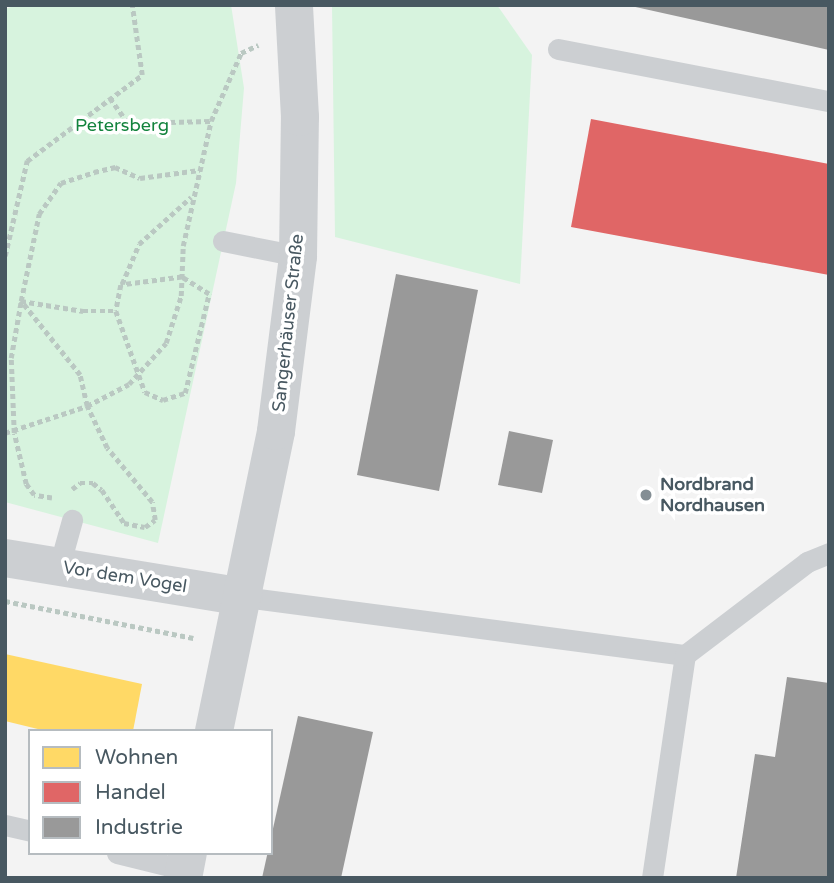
<!DOCTYPE html>
<html>
<head>
<meta charset="utf-8">
<style>
  body { margin:0 }
  #map { position:relative; width:834px; height:883px; overflow:hidden; background:#f3f3f3; font-family:"Varela Round",sans-serif }
  div>[style] { position:absolute }
  [style*='--x'] { left:calc(var(--x)*1px); top:calc(var(--y)*1px); width:calc(var(--w)*1px); rotate:calc(var(--a)*1deg) }
  .green>* { inset:0; background:#d7f3de }
  .homes>* { inset:0; background:#ffd966 }
  .shops>* { inset:0; background:#e06666 }
  .industry>* { inset:0; background:#999 }
  .path>* { height:4.5px; margin-top:-2.25px; transform-origin:0; background:repeating-linear-gradient(90deg,#bac8c2 0 5px,transparent 0 8.5px) }
  .service>* { height:21px; margin:-10.5px; padding:0 10.5px; transform-origin:10.5px; border-radius:10.5px; background:#cccfd2 }
  .minor>* { height:38px; margin:-19px; padding:0 19px; transform-origin:19px; border-radius:19px; background:#cccfd2 }
  .dots>* { width:19px; height:19px; translate:-50% -50%; box-sizing:border-box; border:4px solid #fff; border-radius:50% }
  span { translate:-50% -50%; white-space:nowrap; text-align:center; line-height:1.15; -webkit-text-stroke:7px #fff; paint-order:stroke }
  .park-label { font-size:18px; color:#13833d }
  .street-label { font-size:18px; color:#485861 }
  .poi-label { font-size:18px; color:#485861; font-weight:700 }
  .left { translate:0 -50%; text-align:left }
  .frame { position:absolute; inset:0; border:7px solid #485861; pointer-events:none }
  .legend { position:absolute; left:28px; top:729px; width:245px; height:126px; box-sizing:border-box; background:#fff; border:2px solid #b6bcc0; margin:0; padding:9px 12px; list-style:none; font-size:21px; color:#485861 }
  .legend li { display:flex; align-items:center; gap:14px; height:35px }
  .legend b { width:35px; border:2px solid #b6bcc0 }
</style>
</head>
<body>
<div id="map">
  <div class="green">
    <i style="clip-path:polygon(17px 5px,231px 5px,244px 88px,236px 183px,158px 543px,5px 502px,5px 9px)"></i>
    <i style="clip-path:polygon(332px 5px,497px 5px,532px 55px,520px 284px,335px 237px)"></i>
  </div>
  <div class="homes">
    <i style="clip-path:polygon(5px 654px,142px 684px,133px 731px,46px 731px,5px 721px)"></i>
  </div>
  <div class="shops">
    <i style="clip-path:polygon(591px 119px,829px 164px,829px 275px,571px 227px)"></i>
  </div>
  <div class="industry">
    <i style="clip-path:polygon(631px 5px,829px 5px,829px 50px,631px 6px)"></i>
    <i style="clip-path:polygon(396px 274px,478px 290px,439px 491px,357px 475px)"></i>
    <i style="clip-path:polygon(509px 431px,553px 440px,542px 493px,498px 485px)"></i>
    <i style="clip-path:polygon(787px 677px,829px 683px,829px 878px,736px 878px,755px 754px,775px 757px)"></i>
    <i style="clip-path:polygon(298px 716px,373px 732px,341px 878px,262px 878px)"></i>
  </div>
  <div class="path">
    <i style="--x:110;--y:98;--w:31;--a:54"></i>
    <i style="--x:128;--y:123;--w:83;--a:-1.4"></i>
    <i style="--x:5;--y:256;--w:98;--a:-77"></i>
    <i style="--x:27;--y:161;--w:144;--a:-36.8"></i>
    <i style="--x:142;--y:75;--w:71;--a:-98.1"></i>
    <i style="--x:122;--y:284;--w:43;--a:-67"></i>
    <i style="--x:139;--y:244;--w:70;--a:-42.1"></i>
    <i style="--x:5;--y:433;--w:86;--a:-18.2"></i>
    <i style="--x:87;--y:406;--w:47;--a:-27.6"></i>
    <i style="--x:129;--y:384;--w:55;--a:-47.9"></i>
    <i style="--x:166;--y:343;--w:49;--a:-72.3"></i>
    <i style="--x:181;--y:296;--w:50;--a:-87.7"></i>
    <i style="--x:183;--y:246;--w:128;--a:-77.4"></i>
    <i style="--x:211;--y:121;--w:74;--a:-66.2"></i>
    <i style="--x:241;--y:53;--w:19;--a:-25"></i>
    <i style="--x:72;--y:489;--w:10;--a:-37"></i>
    <i style="--x:80;--y:483;--w:13;--a:0"></i>
    <i style="--x:93;--y:483;--w:11;--a:38"></i>
    <i style="--x:102;--y:490;--w:40;--a:56"></i>
    <i style="--x:124;--y:523;--w:21;--a:11"></i>
    <i style="--x:145;--y:527;--w:12;--a:-35"></i>
    <i style="--x:155;--y:520;--w:18;--a:-99"></i>
    <i style="--x:152;--y:502;--w:70;--a:-129.8"></i>
    <i style="--x:107;--y:448;--w:47;--a:-115.5"></i>
    <i style="--x:87;--y:406;--w:32;--a:-103"></i>
    <i style="--x:80;--y:375;--w:95;--a:-128.6"></i>
    <i style="--x:21;--y:301;--w:89;--a:-78.3"></i>
    <i style="--x:39;--y:214;--w:38;--a:-55"></i>
    <i style="--x:61;--y:183;--w:35;--a:-18"></i>
    <i style="--x:94;--y:172;--w:22;--a:-13"></i>
    <i style="--x:115;--y:167;--w:27;--a:24"></i>
    <i style="--x:140;--y:178;--w:60;--a:-7.7"></i>
    <i style="--x:52;--y:498;--w:18;--a:-171"></i>
    <i style="--x:34;--y:495;--w:14;--a:-126"></i>
    <i style="--x:26;--y:484;--w:52;--a:-103.2"></i>
    <i style="--x:14;--y:433;--w:75;--a:-92.3"></i>
    <i style="--x:11;--y:358;--w:58;--a:-80"></i>
    <i style="--x:21;--y:301;--w:63;--a:9.2"></i>
    <i style="--x:83;--y:311;--w:33;--a:0"></i>
    <i style="--x:116;--y:311;--w:86;--a:70.3"></i>
    <i style="--x:145;--y:392;--w:20;--a:24"></i>
    <i style="--x:163;--y:400;--w:23;--a:-18"></i>
    <i style="--x:185;--y:393;--w:102;--a:-76.4"></i>
    <i style="--x:209;--y:294;--w:32;--a:-148"></i>
    <i style="--x:182;--y:277;--w:62;--a:172.5"></i>
    <i style="--x:121;--y:285;--w:26;--a:101"></i>
    <i style="--x:5;--y:601;--w:192;--a:11.1"></i>
  </div>
  <div class="service">
    <i style="--x:558;--y:49;--w:276;--a:10.9"></i>
    <i style="--x:223;--y:241;--w:76;--a:11.3"></i>
    <i style="--x:59;--y:567;--w:49;--a:-74.5"></i>
    <i style="--x:244;--y:597;--w:445;--a:7.5"></i>
    <i style="--x:5;--y:825;--w:26;--a:13"></i>
    <i style="--x:117;--y:853;--w:70;--a:14"></i>
    <i style="--x:652;--y:878;--w:225;--a:-81.6"></i>
    <i style="--x:685;--y:655;--w:153;--a:-37.3"></i>
    <i style="--x:807;--y:562;--w:24;--a:-22"></i>
  </div>
  <div class="minor">
    <i style="--x:5;--y:558;--w:242;--a:9.3"></i>
    <i style="--x:214;--y:731;--w:306;--a:-78.3"></i>
    <i style="--x:276;--y:431;--w:176;--a:-82.8"></i>
    <i style="--x:298;--y:256;--w:139;--a:-89.2"></i>
    <i style="--x:300;--y:117;--w:112;--a:-93.1"></i>
    <i style="--x:183;--y:878;--w:25;--a:-79"></i>
  </div>
  <div class="dots">
    <i style="left:646px;top:495px;background:#848e94"></i>
  </div>
  <div class="park-label">
    <span style="left:122px;top:125px">Petersberg</span>
  </div>
  <div class="street-label">
    <span style="left:288px;top:323px;rotate:-84deg">Sangerhäuser Straße</span>
    <span style="left:125px;top:577px;rotate:9deg">Vor dem Vogel</span>
  </div>
  <div class="poi-label">
    <span class="left" style="left:660px;top:495px">Nordbrand<br>Nordhausen</span>
  </div>
  <div class="frame"></div>
  <ul class="legend">
  <li><b style="height:19px;background:#ffd966"></b>Wohnen</li>
  <li><b style="height:19px;background:#e06666"></b>Handel</li>
  <li><b style="height:19px;background:#999"></b>Industrie</li>
  </ul>
</div>
</body>
</html>
